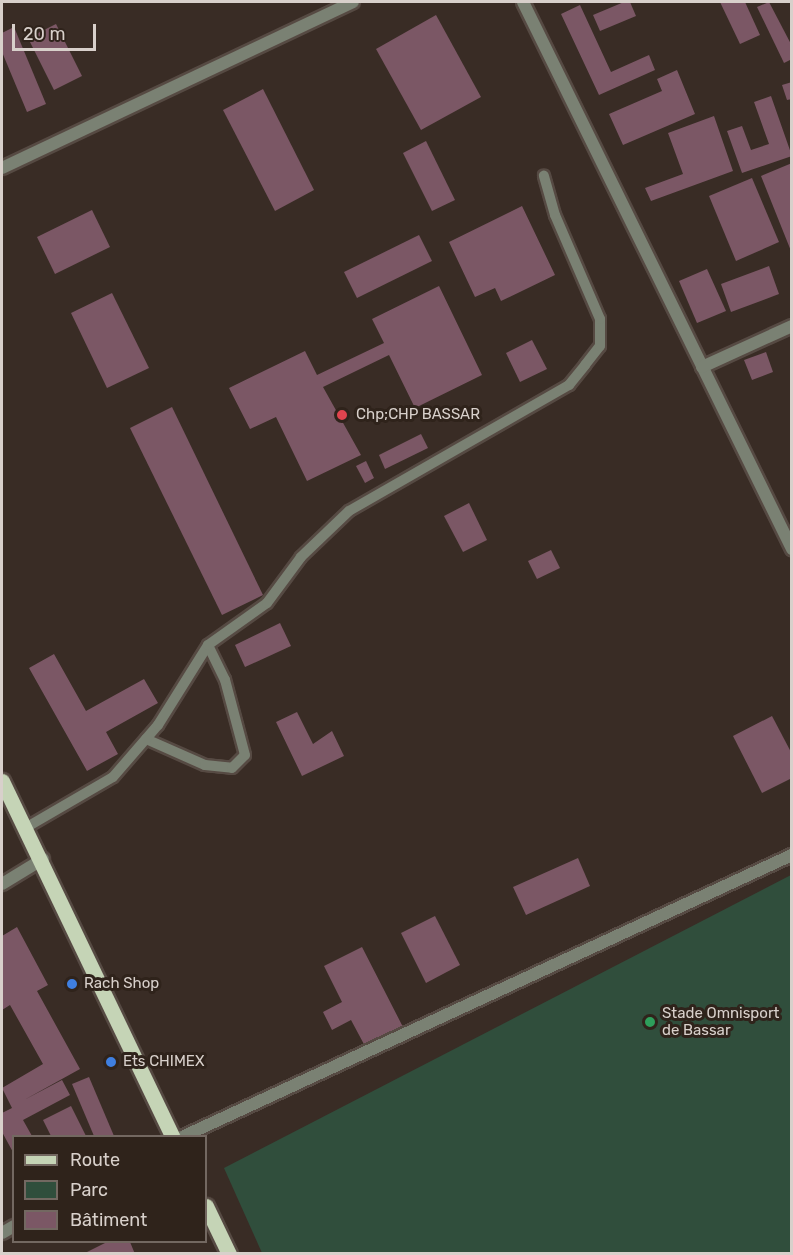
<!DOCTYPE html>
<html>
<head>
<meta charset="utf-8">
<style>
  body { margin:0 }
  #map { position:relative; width:793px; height:1255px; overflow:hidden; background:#392c25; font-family:Rubik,sans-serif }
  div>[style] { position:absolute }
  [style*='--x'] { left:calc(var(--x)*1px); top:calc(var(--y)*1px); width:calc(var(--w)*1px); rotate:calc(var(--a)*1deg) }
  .green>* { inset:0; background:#304e3c }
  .building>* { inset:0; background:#7b5765 }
  .roads { filter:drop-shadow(2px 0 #564a43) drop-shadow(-2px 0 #564a43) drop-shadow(0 2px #564a43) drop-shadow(0 -2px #564a43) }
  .lane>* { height:10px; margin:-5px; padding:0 5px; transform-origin:5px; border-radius:5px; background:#7a8173 }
  .street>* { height:12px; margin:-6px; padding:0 6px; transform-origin:6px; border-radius:6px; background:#7a8173 }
  .primary>* { height:15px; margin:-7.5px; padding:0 7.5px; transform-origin:7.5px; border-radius:7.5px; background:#c5d4b6 }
  .dots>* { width:16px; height:16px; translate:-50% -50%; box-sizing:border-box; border:3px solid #2f231b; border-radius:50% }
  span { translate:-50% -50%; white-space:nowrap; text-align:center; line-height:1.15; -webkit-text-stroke:6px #2f231b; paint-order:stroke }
  .poi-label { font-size:15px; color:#d8d0cb }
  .left { translate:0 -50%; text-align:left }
  .frame { position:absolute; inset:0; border:3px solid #d8d0cb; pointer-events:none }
  .legend { position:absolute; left:12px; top:1135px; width:195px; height:108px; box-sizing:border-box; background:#2f231b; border:2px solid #736861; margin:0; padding:8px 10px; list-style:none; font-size:18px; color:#d8d0cb }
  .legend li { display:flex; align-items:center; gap:12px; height:30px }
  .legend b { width:30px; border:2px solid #736861 }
  .scale { position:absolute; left:12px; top:24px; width:84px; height:27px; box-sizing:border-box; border:3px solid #d8d0cb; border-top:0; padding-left:8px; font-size:18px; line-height:21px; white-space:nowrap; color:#d8d0cb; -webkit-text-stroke:4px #2f231b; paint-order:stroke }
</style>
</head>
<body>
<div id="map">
  <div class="green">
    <i style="clip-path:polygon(791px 875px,791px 1253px,262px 1253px,224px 1168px)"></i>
  </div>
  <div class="building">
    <i style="clip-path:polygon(624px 2px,630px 2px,636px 16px,600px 31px,593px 15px)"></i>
    <i style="clip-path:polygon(720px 2px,745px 2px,760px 35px,740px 44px)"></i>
    <i style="clip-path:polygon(769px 2px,792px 46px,792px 59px,784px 63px,757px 7px)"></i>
    <i style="clip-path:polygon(580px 5px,611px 72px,649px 55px,655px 70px,599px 95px,561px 14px)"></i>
    <i style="clip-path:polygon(436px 15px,481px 97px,421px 130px,376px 49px)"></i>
    <i style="clip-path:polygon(56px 24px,82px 76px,54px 90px,28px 38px)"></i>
    <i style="clip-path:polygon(14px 27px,46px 104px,27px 112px,2px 52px,2px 33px)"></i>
    <i style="clip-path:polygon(677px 70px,695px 114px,623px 145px,609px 114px,662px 91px,657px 79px)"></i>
    <i style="clip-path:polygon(792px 82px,792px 99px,787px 100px,782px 85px)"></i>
    <i style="clip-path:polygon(263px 89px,314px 190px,275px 211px,223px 110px)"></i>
    <i style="clip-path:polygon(771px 96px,792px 156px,742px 173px,727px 131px,742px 126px,751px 150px,769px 144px,754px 102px)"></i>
    <i style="clip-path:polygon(714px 116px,733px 171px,651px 201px,645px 188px,683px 174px,668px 133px)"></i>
    <i style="clip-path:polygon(426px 141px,455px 200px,432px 211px,403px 153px)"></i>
    <i style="clip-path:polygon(792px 163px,792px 251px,791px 251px,761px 176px)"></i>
    <i style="clip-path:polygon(752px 178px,779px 242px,736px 261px,709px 196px)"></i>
    <i style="clip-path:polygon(522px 206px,555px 275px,501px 301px,495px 288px,475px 297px,449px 242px)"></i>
    <i style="clip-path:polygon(92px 210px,110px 247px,55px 274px,37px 237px)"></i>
    <i style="clip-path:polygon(419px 235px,432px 261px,357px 298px,344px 272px)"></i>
    <i style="clip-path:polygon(769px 266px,779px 294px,731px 312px,721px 284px)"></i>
    <i style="clip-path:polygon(707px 269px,726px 311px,697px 323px,679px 281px)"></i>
    <i style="clip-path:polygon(439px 286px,482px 375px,415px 408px,389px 355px,323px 387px,361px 455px,307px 481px,276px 417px,250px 429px,229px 388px,305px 351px,317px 375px,384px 343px,372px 319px)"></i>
    <i style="clip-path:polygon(112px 293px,149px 368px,107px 388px,71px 313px)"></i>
    <i style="clip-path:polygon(532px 340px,547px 369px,520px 382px,506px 353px)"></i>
    <i style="clip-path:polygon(766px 352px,773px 372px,752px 380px,744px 360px)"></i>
    <i style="clip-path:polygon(172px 407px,263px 595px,222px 615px,130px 428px)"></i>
    <i style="clip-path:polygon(421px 434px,428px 448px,385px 469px,379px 455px)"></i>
    <i style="clip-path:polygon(366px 461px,374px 478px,365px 483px,356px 466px)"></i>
    <i style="clip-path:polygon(469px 503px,487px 540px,463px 552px,444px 516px)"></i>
    <i style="clip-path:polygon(551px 550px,560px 568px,537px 579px,528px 561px)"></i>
    <i style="clip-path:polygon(280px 623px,291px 646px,245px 667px,235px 645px)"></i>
    <i style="clip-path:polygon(54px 654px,86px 711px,144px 679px,158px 703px,106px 732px,118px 754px,87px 771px,29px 668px)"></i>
    <i style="clip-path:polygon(297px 712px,313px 744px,332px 731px,344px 756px,302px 776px,276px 722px)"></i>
    <i style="clip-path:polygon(772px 716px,792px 754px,792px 778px,762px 793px,733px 736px)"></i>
    <i style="clip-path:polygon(578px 858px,590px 886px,526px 915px,513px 887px)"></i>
    <i style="clip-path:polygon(435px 916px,460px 965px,426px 983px,401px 933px)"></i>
    <i style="clip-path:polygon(17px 927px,48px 985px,37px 991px,80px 1069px,24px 1100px,62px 1080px,70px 1095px,23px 1120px,32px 1136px,14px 1136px,14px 1154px,2px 1132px,2px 1113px,12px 1108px,2px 1088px,43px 1064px,10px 1005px,2px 1010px,2px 936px)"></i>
    <i style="clip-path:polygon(362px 947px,404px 1029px,366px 1048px,351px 1020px,332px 1030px,323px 1012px,342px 1002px,324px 966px)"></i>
    <i style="clip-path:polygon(89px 1077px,114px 1136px,94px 1136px,72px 1084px)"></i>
    <i style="clip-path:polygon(71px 1106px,86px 1136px,51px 1136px,43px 1120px)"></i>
    <i style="clip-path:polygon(107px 1242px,130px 1242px,135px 1254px,83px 1254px)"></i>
  </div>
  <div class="roads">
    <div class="lane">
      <i style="--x:146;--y:739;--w:64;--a:23.8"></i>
      <i style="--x:205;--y:765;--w:27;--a:6"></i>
      <i style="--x:232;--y:768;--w:18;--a:-45"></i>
      <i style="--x:245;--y:755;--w:78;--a:-104.9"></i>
      <i style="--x:225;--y:680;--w:39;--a:-116"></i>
      <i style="--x:27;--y:827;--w:99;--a:-30.2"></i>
      <i style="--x:113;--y:777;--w:69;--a:-49.1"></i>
      <i style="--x:158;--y:725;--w:94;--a:-58"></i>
      <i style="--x:208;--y:645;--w:72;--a:-35.4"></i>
      <i style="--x:267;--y:603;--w:57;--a:-53.5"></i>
      <i style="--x:301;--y:557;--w:66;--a:-43.8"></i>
      <i style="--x:349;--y:511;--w:254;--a:-29.8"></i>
      <i style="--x:569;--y:385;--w:26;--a:-51"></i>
      <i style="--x:585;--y:365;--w:24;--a:-52"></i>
      <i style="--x:600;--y:346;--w:27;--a:-90"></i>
      <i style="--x:600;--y:319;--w:113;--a:-113.4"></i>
      <i style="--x:555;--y:215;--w:41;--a:-105.8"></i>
    </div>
    <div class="street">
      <i style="--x:523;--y:2;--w:610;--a:63.81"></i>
      <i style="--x:2;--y:168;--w:388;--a:-25.3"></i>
      <i style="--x:702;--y:367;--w:99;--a:-24.5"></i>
      <i style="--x:2;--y:884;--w:48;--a:-31.4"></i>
      <i style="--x:184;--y:1136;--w:670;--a:-24.81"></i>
      <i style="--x:2;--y:1233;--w:14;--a:-30"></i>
    </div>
    <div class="primary">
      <i style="--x:2;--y:781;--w:394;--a:64.4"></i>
      <i style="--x:206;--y:1206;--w:53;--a:64.4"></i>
    </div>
  </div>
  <div class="dots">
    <i style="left:342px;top:415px;background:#e0444e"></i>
    <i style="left:72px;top:984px;background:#3f7fe0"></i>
    <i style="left:650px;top:1022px;background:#2e9e5b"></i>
    <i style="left:111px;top:1062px;background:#3f7fe0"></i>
  </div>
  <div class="poi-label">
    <span class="left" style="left:356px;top:415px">Chp;CHP BASSAR</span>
    <span class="left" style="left:84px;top:984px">Rach Shop</span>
    <span class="left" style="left:662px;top:1022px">Stade Omnisport<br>de Bassar</span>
    <span class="left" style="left:123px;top:1062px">Ets CHIMEX</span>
  </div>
  <div class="frame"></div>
  <ul class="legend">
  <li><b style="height:8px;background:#c5d4b6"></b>Route</li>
  <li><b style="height:16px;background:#304e3c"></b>Parc</li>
  <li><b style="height:16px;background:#7b5765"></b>Bâtiment</li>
  </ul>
  <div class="scale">20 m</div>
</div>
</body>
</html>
